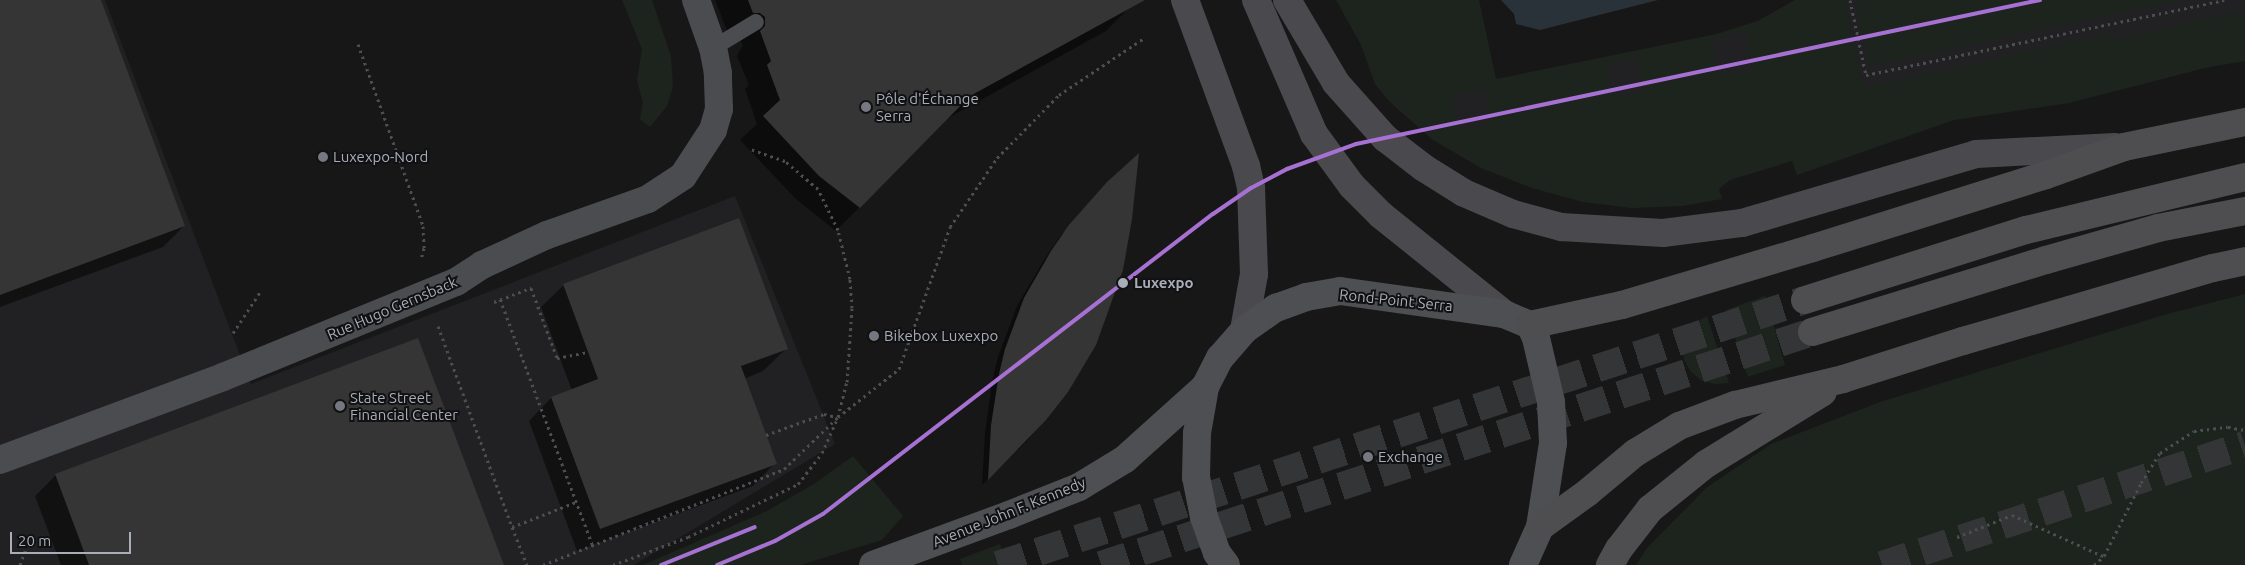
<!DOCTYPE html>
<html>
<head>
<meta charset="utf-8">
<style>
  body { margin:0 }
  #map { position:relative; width:2245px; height:565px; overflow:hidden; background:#171717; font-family:Ubuntu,sans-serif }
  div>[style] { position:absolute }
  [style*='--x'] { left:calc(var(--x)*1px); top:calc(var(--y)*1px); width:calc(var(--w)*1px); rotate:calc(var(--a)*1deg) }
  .built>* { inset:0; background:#212123 }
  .green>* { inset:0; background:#1d241e }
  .water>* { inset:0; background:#2a3239 }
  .shadow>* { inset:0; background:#0007 }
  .building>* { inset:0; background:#353536 }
  .highway-tunnel>* { height:28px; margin-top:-14px; transform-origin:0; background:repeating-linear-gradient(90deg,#343537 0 28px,transparent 0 42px) }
  .path>* { height:3px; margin-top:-1.5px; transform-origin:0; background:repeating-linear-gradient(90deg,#4d4e52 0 2.5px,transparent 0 6.5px) }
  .lane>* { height:16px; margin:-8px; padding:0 8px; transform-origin:8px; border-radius:8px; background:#4b4c50 }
  .street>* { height:28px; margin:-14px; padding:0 14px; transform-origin:14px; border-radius:14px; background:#4b4c50 }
  .secondary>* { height:28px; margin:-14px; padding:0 14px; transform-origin:14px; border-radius:14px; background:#4a4a4e }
  .primary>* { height:28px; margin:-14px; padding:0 14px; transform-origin:14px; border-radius:14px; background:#4d4f52 }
  .highway>* { height:28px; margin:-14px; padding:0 14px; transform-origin:14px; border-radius:14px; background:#4e4e51 }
  .tram-1>* { height:4px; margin:-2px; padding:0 2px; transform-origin:2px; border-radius:2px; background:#a771d4 }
  .dots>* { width:14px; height:14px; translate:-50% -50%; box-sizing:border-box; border:2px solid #111113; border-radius:50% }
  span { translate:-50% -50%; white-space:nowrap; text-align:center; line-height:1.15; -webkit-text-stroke:4px #111113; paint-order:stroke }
  .poi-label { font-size:15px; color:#a8adb8 }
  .left { translate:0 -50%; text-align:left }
  .stop-label { font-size:15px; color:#a8adb8; font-weight:700 }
  .street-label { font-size:15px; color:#a8adb8 }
  .scale { position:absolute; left:10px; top:532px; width:121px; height:22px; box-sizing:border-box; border:2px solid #a8adb8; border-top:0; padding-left:6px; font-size:15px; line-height:18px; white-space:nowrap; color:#a8adb8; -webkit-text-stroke:4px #111113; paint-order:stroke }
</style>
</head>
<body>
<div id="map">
  <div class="built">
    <i style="clip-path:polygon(0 0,105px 0,251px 384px,735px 196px,835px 444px,634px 565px,0 565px)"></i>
    <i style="clip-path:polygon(1795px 0,2245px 0,2245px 31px,2057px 66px,1433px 140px,1390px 102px,1717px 34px,1758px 21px)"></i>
  </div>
  <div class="green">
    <i style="clip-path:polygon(622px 0,652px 0,671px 56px,673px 86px,667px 106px,650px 127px,640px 119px,643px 102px,637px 81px,642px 49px)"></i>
    <i style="clip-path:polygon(evenodd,1336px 0,1479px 0,1496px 79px,1717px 34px,1758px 21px,1795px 0,1845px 0,1863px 88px,2109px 34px,2110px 40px,2245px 11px,2245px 61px,2205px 68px,2069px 103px,1954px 120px,1797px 175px,1792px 161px,1730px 180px,1719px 189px,1722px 199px,1682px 206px,1632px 208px,1583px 202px,1532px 188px,1481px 168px,1433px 140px,1390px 102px,1375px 84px,1361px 45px,1336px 0,1745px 31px,1752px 70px,1719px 74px,1712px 40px,1745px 31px,1336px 0,1637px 57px,1644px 92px,1614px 97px,1605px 63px,1637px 57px,1336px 0,1483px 88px,1491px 124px,1460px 130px,1452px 95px,1483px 88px)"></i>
    <i style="clip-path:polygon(1855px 0,2181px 0,1869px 66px)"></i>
    <i style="clip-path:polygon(2245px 294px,2245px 565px,1636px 565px,1647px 548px,1706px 488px,1771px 444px,1880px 402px,2167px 314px)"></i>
    <i style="clip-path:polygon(1765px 296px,1785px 365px,1748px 377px,1726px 310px)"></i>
    <i style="clip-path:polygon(1707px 316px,1729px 383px,1715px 384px,1702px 381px,1691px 372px,1684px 360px,1683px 346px,1687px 333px,1695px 323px)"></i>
    <i style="clip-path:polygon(853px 456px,903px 516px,882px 540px,800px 565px,643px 565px,767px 511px,814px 484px)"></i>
    <i style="clip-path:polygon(1000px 544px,1007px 565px,962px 565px,960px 559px)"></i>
  </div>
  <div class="water">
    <i style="clip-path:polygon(1501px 0,1658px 0,1540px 30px,1516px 24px,1514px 14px)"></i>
  </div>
  <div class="shadow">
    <i style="clip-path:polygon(0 0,100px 0,184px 226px,163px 247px,0 307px)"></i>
    <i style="clip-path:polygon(715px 0,1126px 0,1130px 7px,1106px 31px,946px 119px,836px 231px,796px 199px,740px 140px,757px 124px,745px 89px,749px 85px,737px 56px,743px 45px,738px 37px,729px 36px)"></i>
    <i style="clip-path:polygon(1100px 191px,1128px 239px,1114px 295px,1095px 344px,1067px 392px,1027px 441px,982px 485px,985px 433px,992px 382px,998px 357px,1017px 306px,1044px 260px,1061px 235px)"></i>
    <i style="clip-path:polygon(564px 285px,786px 349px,763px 371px,744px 379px,775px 463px,753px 486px,577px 551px,529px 421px,551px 398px,572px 391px,541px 307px)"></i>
    <i style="clip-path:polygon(56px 475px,500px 565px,61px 565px,35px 496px)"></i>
  </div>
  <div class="building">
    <i style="clip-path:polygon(0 0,101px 0,185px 226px,0 295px)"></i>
    <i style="clip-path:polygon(748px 0,1145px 0,970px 96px,860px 208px,819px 176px,763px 116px,780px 100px,767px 65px,771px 61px,760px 31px,765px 26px,765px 17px,760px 13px,753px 13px)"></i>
    <i style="clip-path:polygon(1139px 153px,1132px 219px,1123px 270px,1096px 345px,1068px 392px,1046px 420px,988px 480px,991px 425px,999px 374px,1005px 349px,1024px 298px,1051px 251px,1068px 226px,1107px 182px)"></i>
    <i style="clip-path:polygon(739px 218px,788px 349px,741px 366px,777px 464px,600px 529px,551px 397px,598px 379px,563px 284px)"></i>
    <i style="clip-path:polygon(418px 338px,504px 565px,89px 565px,55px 474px)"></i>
  </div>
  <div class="highway-tunnel">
    <i style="--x:998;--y:565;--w:849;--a:-18.18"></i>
    <i style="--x:1101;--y:565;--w:748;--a:-18.14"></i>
    <i style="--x:1882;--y:565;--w:382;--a:-18.3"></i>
  </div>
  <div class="path">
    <i style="--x:1850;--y:0;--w:77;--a:78"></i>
    <i style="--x:1866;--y:75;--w:366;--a:-11.8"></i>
    <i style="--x:358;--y:44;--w:193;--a:70.3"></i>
    <i style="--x:423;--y:226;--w:22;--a:87"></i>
    <i style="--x:424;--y:248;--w:11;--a:105"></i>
    <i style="--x:500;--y:299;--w:265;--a:69.4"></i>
    <i style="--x:494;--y:302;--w:40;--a:-21"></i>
    <i style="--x:531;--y:288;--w:75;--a:69.6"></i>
    <i style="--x:557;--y:358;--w:32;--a:-11"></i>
    <i style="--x:438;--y:326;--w:214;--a:69.8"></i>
    <i style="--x:512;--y:527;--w:69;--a:-21.3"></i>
    <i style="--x:233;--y:333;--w:49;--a:-56.6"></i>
    <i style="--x:766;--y:435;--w:62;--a:-19.9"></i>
    <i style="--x:824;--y:414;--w:13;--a:13"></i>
    <i style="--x:512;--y:527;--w:41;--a:68.5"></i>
    <i style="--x:1957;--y:537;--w:59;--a:-21.8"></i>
    <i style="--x:2012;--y:515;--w:100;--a:24.3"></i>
    <i style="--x:20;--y:565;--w:32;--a:-70"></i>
    <i style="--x:543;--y:565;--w:259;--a:-21.7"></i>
    <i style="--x:784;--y:469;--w:75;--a:-43.9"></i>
    <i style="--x:838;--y:417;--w:78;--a:-38.2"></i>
    <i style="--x:899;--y:369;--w:151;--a:-70.2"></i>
    <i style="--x:950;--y:227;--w:83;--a:-55.7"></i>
    <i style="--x:997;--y:158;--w:88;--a:-45.5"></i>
    <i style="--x:1059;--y:95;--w:102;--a:-33.8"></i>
    <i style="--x:613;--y:565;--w:80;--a:-20.5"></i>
    <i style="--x:688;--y:537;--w:122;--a:-25.7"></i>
    <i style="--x:798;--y:484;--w:39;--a:-52"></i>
    <i style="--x:822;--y:453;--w:39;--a:-66"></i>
    <i style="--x:838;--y:417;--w:36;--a:-76"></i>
    <i style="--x:847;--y:382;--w:74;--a:-86.1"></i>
    <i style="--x:852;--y:308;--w:29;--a:-94"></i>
    <i style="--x:850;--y:279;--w:50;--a:-103.8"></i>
    <i style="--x:838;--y:230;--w:46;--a:-116"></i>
    <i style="--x:818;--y:189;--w:43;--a:-139.7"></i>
    <i style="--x:785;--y:161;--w:37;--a:-161"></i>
    <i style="--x:2094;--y:565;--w:13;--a:-42"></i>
    <i style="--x:2104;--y:556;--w:82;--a:-63.1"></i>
    <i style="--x:2141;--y:483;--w:36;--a:-58"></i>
    <i style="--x:2160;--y:453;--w:40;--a:-32.9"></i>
    <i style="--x:2194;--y:431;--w:34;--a:-7"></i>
    <i style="--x:2228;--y:427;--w:17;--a:10"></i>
  </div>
  <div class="lane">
    <i style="--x:713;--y:48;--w:50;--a:-31.2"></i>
  </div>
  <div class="street">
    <i style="--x:0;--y:460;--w:238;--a:-20.4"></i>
    <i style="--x:223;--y:377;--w:252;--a:-22.2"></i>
    <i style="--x:456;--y:282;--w:31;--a:-33"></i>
    <i style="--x:482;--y:265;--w:72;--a:-24.8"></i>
    <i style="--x:547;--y:235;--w:107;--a:-19.6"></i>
    <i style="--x:648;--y:199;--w:42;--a:-33.3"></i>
    <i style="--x:683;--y:176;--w:55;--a:-56.9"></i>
    <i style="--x:713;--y:130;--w:22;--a:-74"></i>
    <i style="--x:719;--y:109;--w:36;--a:-92"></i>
    <i style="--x:718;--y:73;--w:25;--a:-101"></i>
    <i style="--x:713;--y:48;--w:51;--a:-109.5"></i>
  </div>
  <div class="secondary">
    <i style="--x:1185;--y:0;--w:177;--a:69.8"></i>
    <i style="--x:1246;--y:166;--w:23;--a:77"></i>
    <i style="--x:1251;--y:188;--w:86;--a:88"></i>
    <i style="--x:1254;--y:274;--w:57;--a:100.1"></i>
    <i style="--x:1256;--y:0;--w:146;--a:66.6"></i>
    <i style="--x:1314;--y:134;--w:64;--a:53.8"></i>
    <i style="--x:1352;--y:186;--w:41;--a:45"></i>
    <i style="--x:1381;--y:215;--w:158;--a:38.8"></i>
    <i style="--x:1287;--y:0;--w:96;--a:59.4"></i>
    <i style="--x:1336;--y:83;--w:74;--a:48.3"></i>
    <i style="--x:1385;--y:138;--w:49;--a:37.6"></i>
    <i style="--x:1424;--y:168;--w:47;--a:32"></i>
    <i style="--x:1464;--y:193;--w:53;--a:23.2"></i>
    <i style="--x:1513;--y:214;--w:50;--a:15.2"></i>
    <i style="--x:1561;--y:227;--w:102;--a:3.4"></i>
    <i style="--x:1663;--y:233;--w:80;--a:-7.2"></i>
    <i style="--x:1742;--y:223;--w:244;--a:-16.4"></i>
    <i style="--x:1976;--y:154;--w:139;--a:-2.9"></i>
  </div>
  <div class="primary">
    <i style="--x:873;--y:565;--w:145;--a:-20.2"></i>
    <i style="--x:1009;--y:515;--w:75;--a:-21.8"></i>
    <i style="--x:1079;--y:487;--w:54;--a:-31.3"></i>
    <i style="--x:1125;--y:459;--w:108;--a:-42"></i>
    <i style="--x:1226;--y:565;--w:15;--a:-127"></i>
    <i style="--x:1217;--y:553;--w:38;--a:-110"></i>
    <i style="--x:1204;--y:517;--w:41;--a:-101.3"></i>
    <i style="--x:1196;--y:477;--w:44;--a:-88.7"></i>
    <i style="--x:1197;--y:433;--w:47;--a:-80.1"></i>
    <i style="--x:1205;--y:387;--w:33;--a:-63"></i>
    <i style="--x:1220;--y:358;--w:37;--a:-49"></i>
    <i style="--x:1244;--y:330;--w:39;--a:-35"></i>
    <i style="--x:1276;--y:308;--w:32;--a:-20"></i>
    <i style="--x:1306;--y:297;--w:35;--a:-10"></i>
    <i style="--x:1340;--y:291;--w:166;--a:8"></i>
    <i style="--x:1504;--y:314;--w:28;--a:23"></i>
    <i style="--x:1530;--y:325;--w:14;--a:65"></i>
    <i style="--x:1536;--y:338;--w:66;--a:76.8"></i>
    <i style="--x:1551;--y:402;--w:41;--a:87.2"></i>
    <i style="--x:1553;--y:443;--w:85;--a:98.8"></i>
    <i style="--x:1540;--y:527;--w:42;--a:114.1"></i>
  </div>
  <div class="highway">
    <i style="--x:1805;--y:300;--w:232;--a:-17.6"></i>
    <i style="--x:2026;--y:230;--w:225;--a:-13.6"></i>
    <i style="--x:1530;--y:325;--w:94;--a:-12.3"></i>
    <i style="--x:1622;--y:305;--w:199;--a:-16.6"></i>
    <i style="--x:1813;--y:248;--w:244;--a:-17.4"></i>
    <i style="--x:2046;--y:175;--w:83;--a:-19.7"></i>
    <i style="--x:2124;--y:147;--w:124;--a:-11.7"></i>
    <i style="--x:1812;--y:332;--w:245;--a:-17.1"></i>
    <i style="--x:2046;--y:260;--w:116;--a:-15.9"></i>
    <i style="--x:2158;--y:228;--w:89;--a:-11.1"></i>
    <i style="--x:1540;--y:527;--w:58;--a:-35.9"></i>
    <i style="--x:1587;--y:493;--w:62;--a:-39.8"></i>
    <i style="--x:1635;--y:453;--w:52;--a:-31.5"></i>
    <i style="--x:1679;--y:426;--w:60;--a:-20.6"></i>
    <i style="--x:1735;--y:405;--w:111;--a:-13.5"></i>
    <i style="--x:1843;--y:379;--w:126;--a:-17.6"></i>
    <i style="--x:1963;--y:341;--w:260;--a:-16.3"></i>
    <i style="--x:2213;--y:268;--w:33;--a:-12"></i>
    <i style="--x:1610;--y:565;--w:18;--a:-61"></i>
    <i style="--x:1619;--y:549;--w:51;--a:-52.2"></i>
    <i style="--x:1650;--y:509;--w:72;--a:-38.8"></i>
    <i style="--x:1706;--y:464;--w:137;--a:-31.6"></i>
  </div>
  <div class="tram-1">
    <i style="--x:661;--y:565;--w:101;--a:-22"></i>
    <i style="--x:717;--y:565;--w:63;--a:-22.5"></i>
    <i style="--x:775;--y:541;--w:55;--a:-29.4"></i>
    <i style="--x:823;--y:514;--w:492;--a:-37.6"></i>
    <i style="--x:1213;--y:214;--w:46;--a:-34.4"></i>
    <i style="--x:1251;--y:188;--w:41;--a:-27.8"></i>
    <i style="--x:1287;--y:169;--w:73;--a:-19.9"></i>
    <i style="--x:1356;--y:144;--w:699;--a:-11.89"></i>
  </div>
  <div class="dots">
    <i style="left:866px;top:107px;background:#757880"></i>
    <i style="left:323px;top:157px;background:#757880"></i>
    <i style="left:1123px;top:283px;background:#a8adb8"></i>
    <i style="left:874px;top:336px;background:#757880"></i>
    <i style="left:340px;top:406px;background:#757880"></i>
    <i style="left:1368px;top:457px;background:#757880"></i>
  </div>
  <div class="poi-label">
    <span class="left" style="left:876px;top:107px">Pôle d'Échange<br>Serra</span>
    <span class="left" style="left:333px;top:157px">Luxexpo-Nord</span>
    <span class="left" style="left:884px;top:336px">Bikebox Luxexpo</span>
    <span class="left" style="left:350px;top:406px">State Street<br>Financial Center</span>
    <span class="left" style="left:1378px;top:457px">Exchange</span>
  </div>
  <div class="stop-label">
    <span class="left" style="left:1134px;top:283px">Luxexpo</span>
  </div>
  <div class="street-label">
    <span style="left:1396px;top:300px;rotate:6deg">Rond-Point Serra</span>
    <span style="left:392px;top:308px;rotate:-23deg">Rue Hugo Gernsback</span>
    <span style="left:1009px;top:512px;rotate:-22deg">Avenue John F. Kennedy</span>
  </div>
  <div class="scale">20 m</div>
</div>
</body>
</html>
